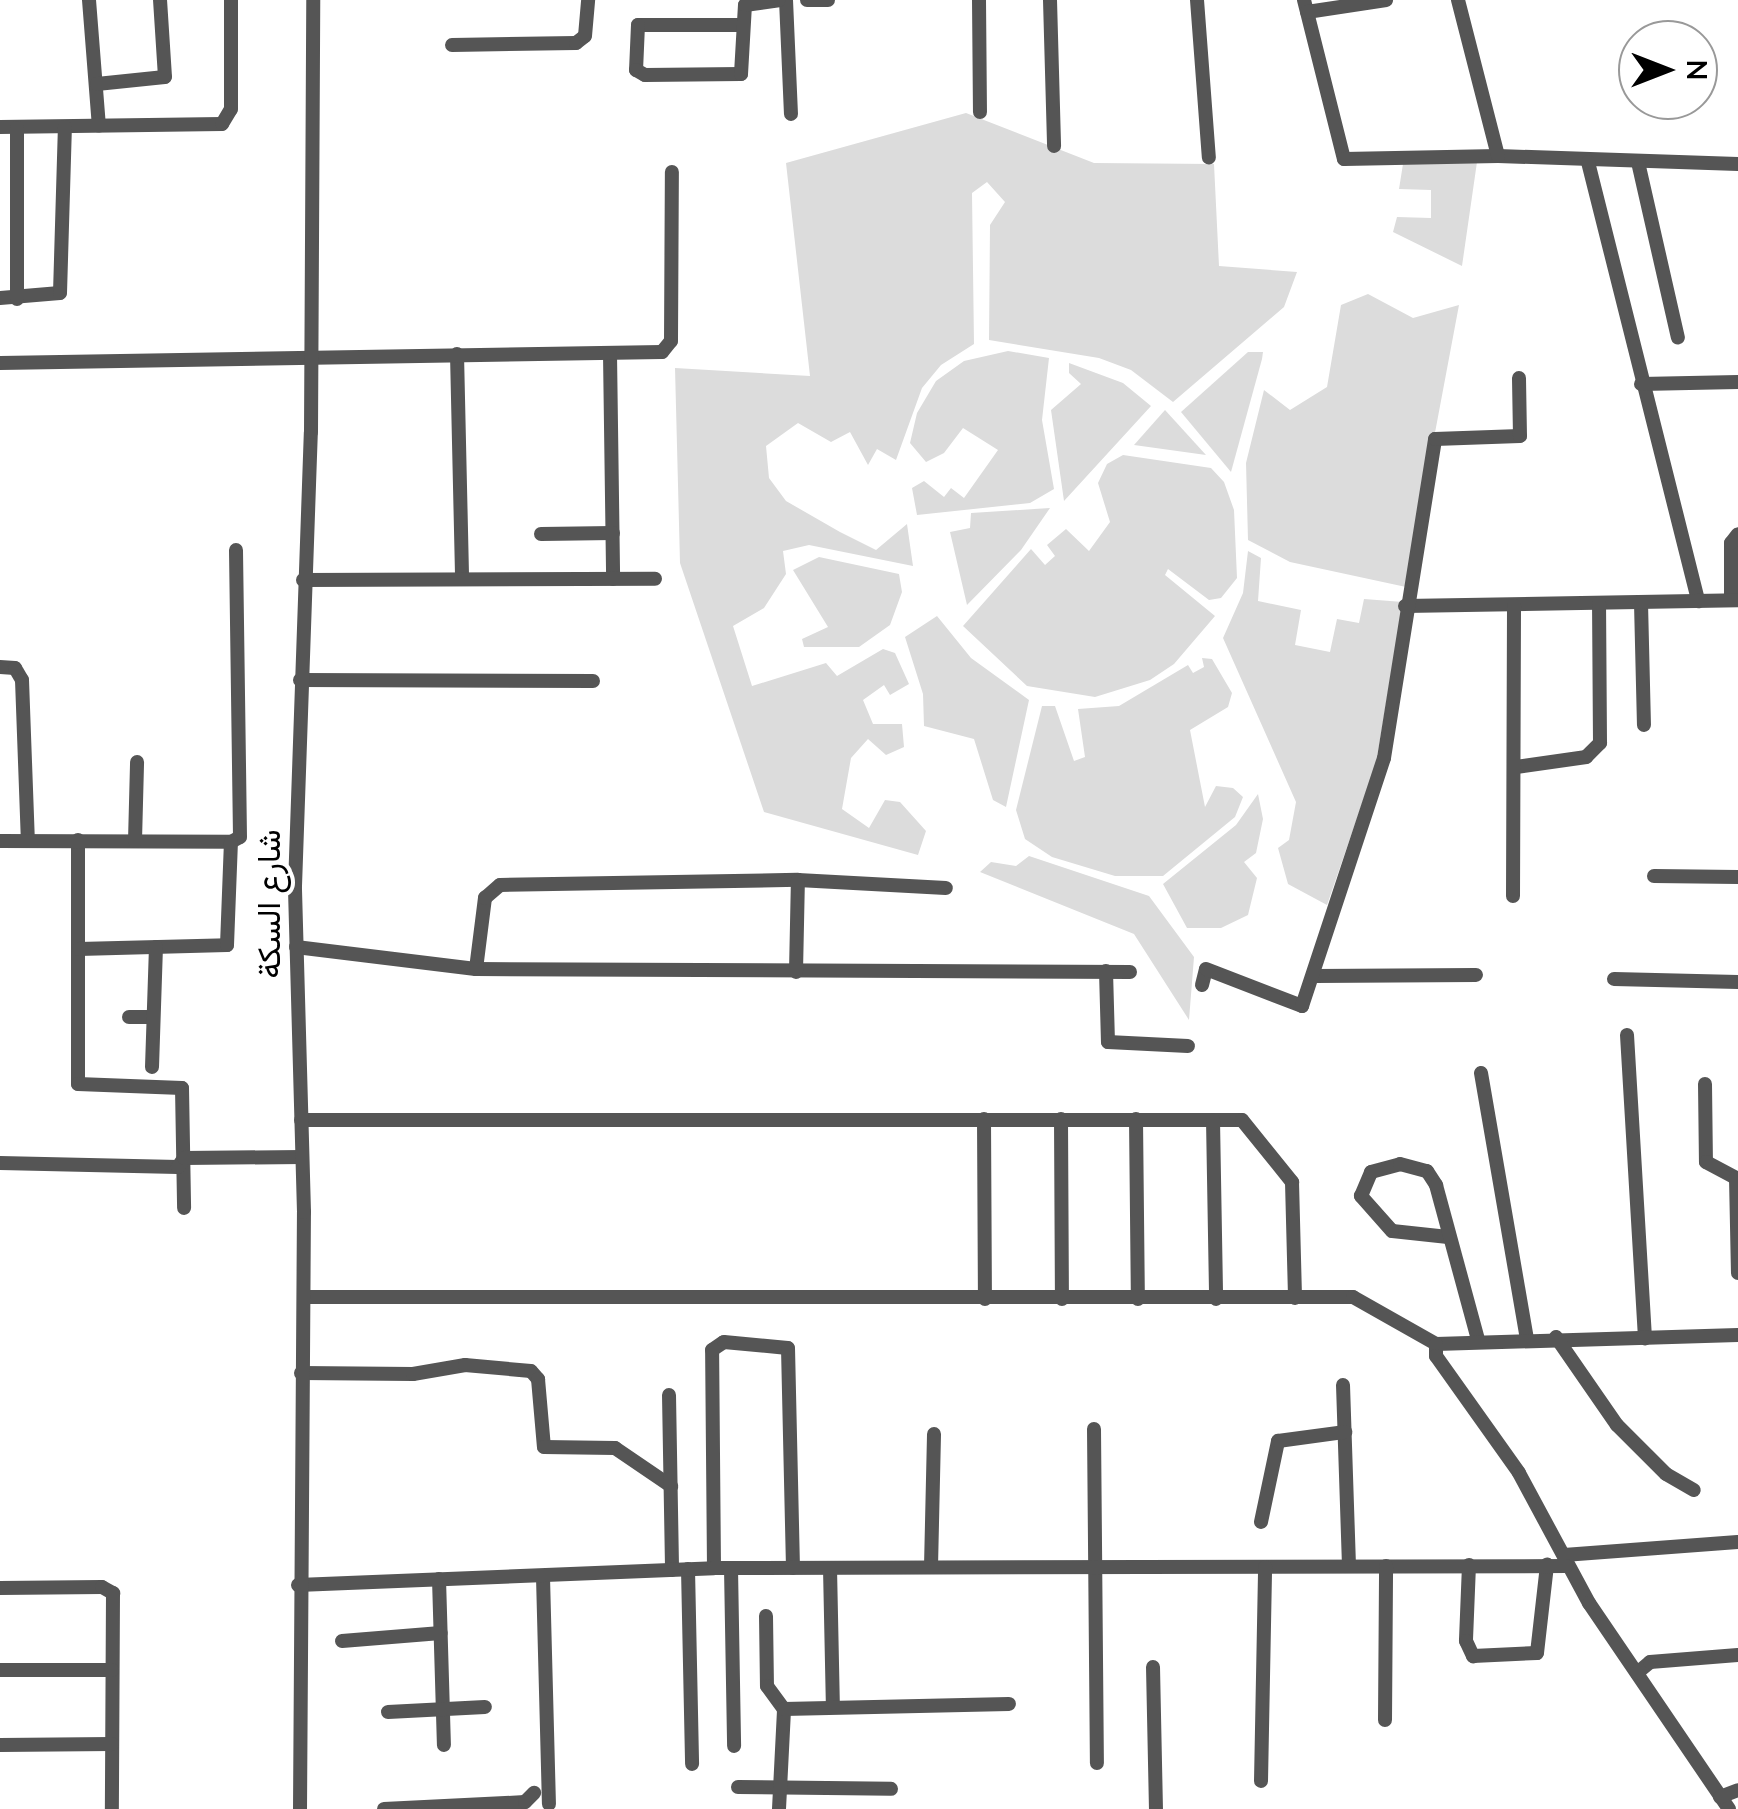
<!DOCTYPE html>
<html>
<head>
<meta charset="utf-8">
<style>
  body { margin:0 }
  #map { position:relative; width:1738px; height:1809px; overflow:hidden; background:#fff; font-family:"Nunito Sans",Vazirmatn,sans-serif }
  div>[style] { position:absolute }
  [style*='--x'] { left:calc(var(--x)*1px); top:calc(var(--y)*1px); width:calc(var(--w)*1px); rotate:calc(var(--a)*1deg) }
  .green>* { inset:0; background:#dcdcdc }
  .minor>* { height:14px; margin:-7px; padding:0 7px; transform-origin:7px; border-radius:7px; background:#555 }
  span { translate:-50% -50%; white-space:nowrap; text-align:center; line-height:1.15; -webkit-text-stroke:8px #fff; paint-order:stroke }
  .street-label { font-size:32px; color:#000 }
  .north { position:absolute; left:1618px; top:20px; width:100px; height:100px; box-sizing:border-box; background:#fff; border:2px solid #999; border-radius:50%; rotate:90deg; font-size:28px; font-weight:700; line-height:40px; text-align:center; color:#000 }
  .north::after { content:''; display:block; margin:auto; width:35px; height:45px; background:#000; clip-path:polygon(50% 0,100% 100%,50% 72%,0 100%) }
</style>
</head>
<body>
<div id="map">
  <div class="green">
    <i style="clip-path:polygon(966px 113px,1094px 163px,1214px 164px,1219px 266px,1297px 272px,1284px 307px,1173px 402px,1131px 370px,1099px 358px,989px 340px,990px 225px,1005px 202px,987px 182px,972px 193px,974px 344px,941px 365px,922px 388px,896px 460px,877px 449px,868px 465px,850px 432px,831px 442px,798px 423px,766px 446px,769px 478px,786px 501px,840px 532px,876px 550px,907px 524px,913px 566px,809px 545px,783px 551px,786px 574px,764px 608px,733px 626px,752px 686px,826px 663px,837px 676px,883px 649px,895px 653px,909px 684px,890px 695px,884px 685px,863px 700px,873px 724px,902px 724px,904px 747px,886px 755px,868px 739px,851px 758px,842px 809px,869px 828px,885px 800px,900px 802px,926px 831px,918px 855px,764px 812px,680px 563px,675px 368px,810px 376px,786px 163px)"></i>
    <i style="clip-path:polygon(1477px 162px,1462px 266px,1393px 232px,1397px 217px,1431px 218px,1431px 190px,1399px 189px,1403px 164px)"></i>
    <i style="clip-path:polygon(1368px 294px,1413px 318px,1459px 305px,1406px 587px,1290px 562px,1248px 540px,1246px 463px,1264px 390px,1290px 410px,1327px 387px,1341px 305px)"></i>
    <i style="clip-path:polygon(1008px 351px,1049px 358px,1042px 420px,1054px 489px,1030px 503px,917px 515px,912px 488px,924px 481px,944px 497px,951px 488px,964px 498px,998px 450px,963px 428px,944px 453px,926px 462px,910px 443px,917px 413px,936px 381px,964px 361px)"></i>
    <i style="clip-path:polygon(1248px 352px,1263px 352px,1262px 359px,1231px 472px,1181px 412px)"></i>
    <i style="clip-path:polygon(1069px 363px,1123px 383px,1151px 406px,1064px 501px,1051px 410px,1081px 384px,1069px 373px)"></i>
    <i style="clip-path:polygon(1165px 410px,1206px 455px,1134px 445px)"></i>
    <i style="clip-path:polygon(1123px 455px,1211px 468px,1224px 482px,1234px 510px,1237px 578px,1221px 598px,1209px 600px,1168px 569px,1165px 575px,1215px 616px,1174px 664px,1150px 680px,1095px 697px,1027px 686px,963px 626px,1031px 549px,1045px 565px,1055px 556px,1047px 545px,1066px 529px,1089px 551px,1110px 522px,1098px 483px,1107px 464px)"></i>
    <i style="clip-path:polygon(1050px 508px,1021px 550px,967px 605px,950px 532px,970px 528px,971px 513px)"></i>
    <i style="clip-path:polygon(1248px 551px,1261px 558px,1258px 601px,1301px 610px,1295px 645px,1330px 652px,1337px 619px,1359px 623px,1364px 599px,1403px 602px,1376px 763px,1327px 905px,1288px 884px,1278px 848px,1289px 840px,1296px 802px,1223px 638px,1243px 593px)"></i>
    <i style="clip-path:polygon(819px 557px,899px 574px,902px 592px,890px 625px,859px 647px,804px 647px,802px 639px,828px 627px,793px 570px)"></i>
    <i style="clip-path:polygon(937px 616px,971px 658px,1029px 700px,1006px 807px,993px 800px,974px 739px,924px 726px,923px 694px,905px 637px)"></i>
    <i style="clip-path:polygon(1202px 658px,1212px 659px,1232px 693px,1228px 707px,1190px 730px,1205px 807px,1216px 786px,1233px 788px,1243px 797px,1235px 817px,1163px 876px,1115px 876px,1052px 857px,1025px 839px,1016px 810px,1042px 706px,1055px 706px,1074px 761px,1085px 757px,1078px 709px,1119px 706px,1188px 665px,1193px 673px,1204px 667px)"></i>
    <i style="clip-path:polygon(1258px 794px,1263px 819px,1256px 853px,1244px 862px,1257px 878px,1248px 915px,1221px 928px,1187px 928px,1163px 884px,1236px 825px)"></i>
    <i style="clip-path:polygon(1029px 856px,1149px 896px,1194px 957px,1189px 1020px,1134px 934px,980px 872px,991px 862px,1016px 866px)"></i>
  </div>
  <div class="minor">
    <i style="--x:89;--y:0;--w:126;--a:85.5"></i>
    <i style="--x:786;--y:0;--w:114;--a:87.5"></i>
    <i style="--x:807;--y:0;--w:21;--a:0"></i>
    <i style="--x:979;--y:0;--w:112;--a:89.5"></i>
    <i style="--x:1050;--y:0;--w:146;--a:88.4"></i>
    <i style="--x:1197;--y:0;--w:158;--a:85.7"></i>
    <i style="--x:1304;--y:0;--w:164;--a:75.9"></i>
    <i style="--x:1344;--y:159;--w:154;--a:-1.1"></i>
    <i style="--x:1498;--y:156;--w:240;--a:1.9"></i>
    <i style="--x:1458;--y:0;--w:161;--a:75.6"></i>
    <i style="--x:1307;--y:12;--w:80;--a:-8.6"></i>
    <i style="--x:742;--y:25;--w:104;--a:180"></i>
    <i style="--x:638;--y:25;--w:45;--a:92.5"></i>
    <i style="--x:636;--y:70;--w:10;--a:29"></i>
    <i style="--x:645;--y:75;--w:96;--a:-0.6"></i>
    <i style="--x:741;--y:74;--w:69;--a:-86.7"></i>
    <i style="--x:745;--y:5;--w:34;--a:-8"></i>
    <i style="--x:452;--y:45;--w:124;--a:-0.9"></i>
    <i style="--x:576;--y:43;--w:11;--a:-38"></i>
    <i style="--x:585;--y:36;--w:36;--a:-85"></i>
    <i style="--x:97;--y:84;--w:68;--a:-5.9"></i>
    <i style="--x:165;--y:77;--w:77;--a:-93.7"></i>
    <i style="--x:0;--y:127;--w:222;--a:-0.8"></i>
    <i style="--x:222;--y:124;--w:17;--a:-59"></i>
    <i style="--x:231;--y:109;--w:109;--a:-90"></i>
    <i style="--x:1588;--y:162;--w:453;--a:75.9"></i>
    <i style="--x:1638;--y:162;--w:180;--a:77.2"></i>
    <i style="--x:0;--y:298;--w:60;--a:-4.8"></i>
    <i style="--x:60;--y:293;--w:166;--a:-88.3"></i>
    <i style="--x:17;--y:299;--w:171;--a:-90"></i>
    <i style="--x:457;--y:354;--w:225;--a:88.7"></i>
    <i style="--x:610;--y:354;--w:225;--a:89.2"></i>
    <i style="--x:0;--y:363;--w:662;--a:-0.95"></i>
    <i style="--x:662;--y:352;--w:14;--a:-51"></i>
    <i style="--x:671;--y:341;--w:169;--a:-89.7"></i>
    <i style="--x:1641;--y:384;--w:97;--a:-1.2"></i>
    <i style="--x:541;--y:534;--w:72;--a:-0.8"></i>
    <i style="--x:303;--y:580;--w:352;--a:-0.2"></i>
    <i style="--x:1731;--y:599;--w:56;--a:-90"></i>
    <i style="--x:1731;--y:543;--w:11;--a:-52"></i>
    <i style="--x:1641;--y:603;--w:122;--a:88.6"></i>
    <i style="--x:1405;--y:606;--w:333;--a:-1"></i>
    <i style="--x:0;--y:667;--w:15;--a:4"></i>
    <i style="--x:15;--y:668;--w:14;--a:60"></i>
    <i style="--x:22;--y:680;--w:160;--a:87.9"></i>
    <i style="--x:300;--y:680;--w:293;--a:0.2"></i>
    <i style="--x:1516;--y:767;--w:71;--a:-8.1"></i>
    <i style="--x:1586;--y:757;--w:20;--a:-45"></i>
    <i style="--x:1600;--y:743;--w:139;--a:-90.4"></i>
    <i style="--x:78;--y:840;--w:244;--a:90"></i>
    <i style="--x:78;--y:1084;--w:104;--a:2.2"></i>
    <i style="--x:182;--y:1088;--w:120;--a:89"></i>
    <i style="--x:0;--y:841;--w:231;--a:0.2"></i>
    <i style="--x:231;--y:842;--w:10;--a:-29"></i>
    <i style="--x:240;--y:837;--w:287;--a:-90.8"></i>
    <i style="--x:135;--y:841;--w:79;--a:-88.5"></i>
    <i style="--x:1654;--y:876;--w:84;--a:0.7"></i>
    <i style="--x:1513;--y:896;--w:290;--a:-89.8"></i>
    <i style="--x:296;--y:947;--w:181;--a:7"></i>
    <i style="--x:476;--y:969;--w:654;--a:0.26"></i>
    <i style="--x:79;--y:949;--w:148;--a:-1.5"></i>
    <i style="--x:227;--y:945;--w:103;--a:-87.8"></i>
    <i style="--x:476;--y:969;--w:72;--a:-82.8"></i>
    <i style="--x:485;--y:898;--w:20;--a:-41"></i>
    <i style="--x:500;--y:885;--w:298;--a:-1"></i>
    <i style="--x:798;--y:880;--w:148;--a:3.1"></i>
    <i style="--x:1106;--y:971;--w:71;--a:88.4"></i>
    <i style="--x:1108;--y:1042;--w:80;--a:2.9"></i>
    <i style="--x:796;--y:972;--w:92;--a:-88.8"></i>
    <i style="--x:1315;--y:976;--w:161;--a:-0.4"></i>
    <i style="--x:1614;--y:979;--w:124;--a:1.4"></i>
    <i style="--x:1202;--y:985;--w:16;--a:-76"></i>
    <i style="--x:1206;--y:969;--w:103;--a:21.1"></i>
    <i style="--x:1302;--y:1006;--w:261;--a:-71.7"></i>
    <i style="--x:1384;--y:758;--w:323;--a:-80.9"></i>
    <i style="--x:1435;--y:439;--w:85;--a:-2"></i>
    <i style="--x:1520;--y:436;--w:58;--a:-91"></i>
    <i style="--x:129;--y:1017;--w:23;--a:0"></i>
    <i style="--x:1627;--y:1035;--w:304;--a:86.6"></i>
    <i style="--x:152;--y:1067;--w:120;--a:-88.1"></i>
    <i style="--x:1481;--y:1073;--w:270;--a:80.2"></i>
    <i style="--x:1705;--y:1084;--w:78;--a:89.3"></i>
    <i style="--x:1706;--y:1162;--w:34;--a:28"></i>
    <i style="--x:1736;--y:1178;--w:95;--a:88.8"></i>
    <i style="--x:984;--y:1119;--w:180;--a:89.7"></i>
    <i style="--x:1061;--y:1119;--w:180;--a:89.7"></i>
    <i style="--x:1136;--y:1119;--w:180;--a:89.4"></i>
    <i style="--x:301;--y:1120;--w:941;--a:0"></i>
    <i style="--x:1242;--y:1120;--w:80;--a:51.1"></i>
    <i style="--x:1292;--y:1182;--w:116;--a:88.5"></i>
    <i style="--x:1213;--y:1120;--w:179;--a:89"></i>
    <i style="--x:0;--y:1163;--w:178;--a:1.3"></i>
    <i style="--x:178;--y:1167;--w:11;--a:-56"></i>
    <i style="--x:184;--y:1158;--w:118;--a:-0.5"></i>
    <i style="--x:1448;--y:1237;--w:56;--a:-173.9"></i>
    <i style="--x:1392;--y:1231;--w:47;--a:-131.5"></i>
    <i style="--x:1361;--y:1196;--w:26;--a:-67"></i>
    <i style="--x:1371;--y:1172;--w:30;--a:-15"></i>
    <i style="--x:1400;--y:1164;--w:28;--a:15"></i>
    <i style="--x:1427;--y:1171;--w:17;--a:57"></i>
    <i style="--x:1436;--y:1185;--w:161;--a:74.8"></i>
    <i style="--x:304;--y:1297;--w:1049;--a:0"></i>
    <i style="--x:1353;--y:1297;--w:95;--a:29.5"></i>
    <i style="--x:1436;--y:1344;--w:302;--a:-1.7"></i>
    <i style="--x:1556;--y:1337;--w:107;--a:55.3"></i>
    <i style="--x:1617;--y:1425;--w:69;--a:45"></i>
    <i style="--x:1666;--y:1474;--w:32;--a:30"></i>
    <i style="--x:1436;--y:1344;--w:12;--a:90"></i>
    <i style="--x:1436;--y:1356;--w:143;--a:54.6"></i>
    <i style="--x:1519;--y:1473;--w:148;--a:61.7"></i>
    <i style="--x:1589;--y:1603;--w:249;--a:55.8"></i>
    <i style="--x:301;--y:1373;--w:112;--a:0.5"></i>
    <i style="--x:413;--y:1374;--w:53;--a:-9.8"></i>
    <i style="--x:465;--y:1365;--w:66;--a:5.2"></i>
    <i style="--x:531;--y:1371;--w:11;--a:49"></i>
    <i style="--x:538;--y:1379;--w:68;--a:85"></i>
    <i style="--x:544;--y:1447;--w:71;--a:0.8"></i>
    <i style="--x:615;--y:1448;--w:68;--a:34.2"></i>
    <i style="--x:1343;--y:1385;--w:180;--a:88.1"></i>
    <i style="--x:669;--y:1395;--w:175;--a:89"></i>
    <i style="--x:1094;--y:1429;--w:334;--a:89.5"></i>
    <i style="--x:1261;--y:1522;--w:83;--a:-78.1"></i>
    <i style="--x:1278;--y:1441;--w:68;--a:-7.7"></i>
    <i style="--x:1564;--y:1555;--w:174;--a:-4.3"></i>
    <i style="--x:1469;--y:1565;--w:76;--a:92.3"></i>
    <i style="--x:1466;--y:1641;--w:17;--a:65"></i>
    <i style="--x:1473;--y:1656;--w:64;--a:-2.7"></i>
    <i style="--x:1537;--y:1653;--w:89;--a:-83.5"></i>
    <i style="--x:931;--y:1567;--w:133;--a:-88.7"></i>
    <i style="--x:714;--y:1568;--w:218;--a:-90.5"></i>
    <i style="--x:712;--y:1350;--w:14;--a:-34"></i>
    <i style="--x:724;--y:1342;--w:64;--a:5.4"></i>
    <i style="--x:788;--y:1348;--w:220;--a:88.7"></i>
    <i style="--x:731;--y:1568;--w:178;--a:89"></i>
    <i style="--x:830;--y:1568;--w:139;--a:88.8"></i>
    <i style="--x:688;--y:1569;--w:195;--a:88.8"></i>
    <i style="--x:543;--y:1577;--w:227;--a:88.5"></i>
    <i style="--x:439;--y:1579;--w:166;--a:88.3"></i>
    <i style="--x:298;--y:1585;--w:416;--a:-2.3"></i>
    <i style="--x:714;--y:1568;--w:852;--a:-0.13"></i>
    <i style="--x:0;--y:1588;--w:102;--a:-0.6"></i>
    <i style="--x:102;--y:1587;--w:13;--a:29"></i>
    <i style="--x:113;--y:1593;--w:216;--a:90.3"></i>
    <i style="--x:766;--y:1616;--w:70;--a:89.2"></i>
    <i style="--x:767;--y:1686;--w:29;--a:54"></i>
    <i style="--x:342;--y:1641;--w:99;--a:-4.6"></i>
    <i style="--x:1153;--y:1667;--w:142;--a:88.8"></i>
    <i style="--x:0;--y:1670;--w:112;--a:0"></i>
    <i style="--x:1637;--y:1673;--w:17;--a:-40"></i>
    <i style="--x:1650;--y:1662;--w:88;--a:-4.5"></i>
    <i style="--x:388;--y:1712;--w:97;--a:-3"></i>
    <i style="--x:1385;--y:1720;--w:154;--a:-89.6"></i>
    <i style="--x:0;--y:1745;--w:112;--a:-0.5"></i>
    <i style="--x:1261;--y:1781;--w:214;--a:-88.9"></i>
    <i style="--x:738;--y:1787;--w:153;--a:0.7"></i>
    <i style="--x:1720;--y:1797;--w:19;--a:-21"></i>
    <i style="--x:300;--y:1809;--w:597;--a:-89.62"></i>
    <i style="--x:304;--y:1212;--w:326;--a:-91.6"></i>
    <i style="--x:295;--y:886;--w:454;--a:-88"></i>
    <i style="--x:311;--y:432;--w:432;--a:-89.7"></i>
    <i style="--x:384;--y:1809;--w:141;--a:-2.8"></i>
    <i style="--x:525;--y:1802;--w:13;--a:-45"></i>
    <i style="--x:779;--y:1809;--w:100;--a:-87.1"></i>
    <i style="--x:784;--y:1709;--w:225;--a:-1.3"></i>
  </div>
  <div class="street-label">
    <span style="left:270px;top:904px;rotate:-90deg">شارع السكة</span>
  </div>
  <div class="north">N</div>
</div>
</body>
</html>
